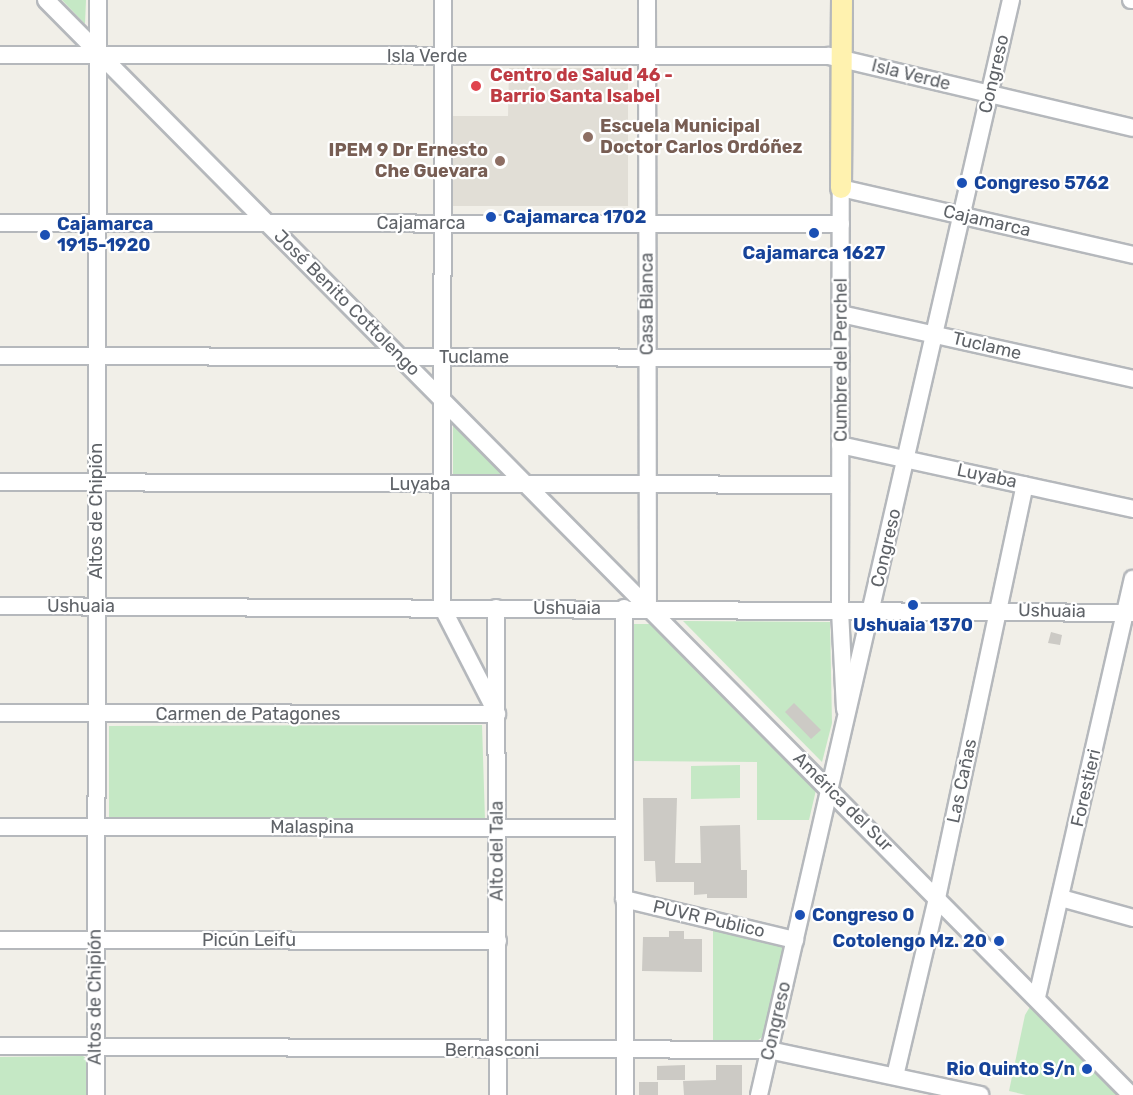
<!DOCTYPE html>
<html>
<head>
<meta charset="utf-8">
<style>
  body { margin:0 }
  #map { position:relative; width:1133px; height:1095px; overflow:hidden; background:#f1efe8; font-family:Rubik,sans-serif }
  div>[style] { position:absolute }
  [style*='--x'] { left:calc(var(--x)*1px); top:calc(var(--y)*1px); width:calc(var(--w)*1px); rotate:calc(var(--a)*1deg) }
  .education>* { inset:0; background:#e1ded6 }
  .green>* { inset:0; background:#c5e8c5 }
  .building>* { inset:0; background:#cccac5 }
  .roads { filter:drop-shadow(2px 0 #b5b8bc) drop-shadow(-2px 0 #b5b8bc) drop-shadow(0 2px #b5b8bc) drop-shadow(0 -2px #b5b8bc) }
  .minor>* { height:16px; margin:-8px; padding:0 8px; transform-origin:8px; border-radius:8px; background:#fff }
  .major>* { height:20px; margin:-10px; padding:0 10px; transform-origin:10px; border-radius:10px; background:#fff2af }
  .dots>* { width:16px; height:16px; translate:-50% -50%; box-sizing:border-box; border:3px solid #fff; border-radius:50% }
  span { translate:-50% -50%; white-space:nowrap; text-align:center; line-height:1.15; -webkit-text-stroke:4.5px #fff; paint-order:stroke }
  .street-label { font-size:18px; color:#5f6368 }
  .health-label { font-size:18px; color:#be3a42; font-weight:700 }
  .left { translate:0 -50%; text-align:left }
  .education-label { font-size:18px; color:#785e54; font-weight:700 }
  .right { translate:-100% -50%; text-align:right }
  .transit-label { font-size:18px; color:#164399; font-weight:700 }
</style>
</head>
<body>
<div id="map">
  <div class="education">
    <i style="clip-path:polygon(509px 68px,628px 68px,628px 206px,452px 206px,452px 116px,508px 116px)"></i>
  </div>
  <div class="green">
    <i style="clip-path:polygon(62px 0,86px 0,85px 24px)"></i>
    <i style="clip-path:polygon(453px 421px,508px 480px,453px 479px)"></i>
    <i style="clip-path:polygon(683px 621px,830px 622px,832px 723px,822px 762px)"></i>
    <i style="clip-path:polygon(632px 624px,652px 624px,816px 790px,809px 820px,757px 820px,757px 762px,632px 761px)"></i>
    <i style="clip-path:polygon(482px 725px,485px 820px,109px 817px,109px 726px)"></i>
    <i style="clip-path:polygon(740px 765px,740px 798px,691px 799px,691px 766px)"></i>
    <i style="clip-path:polygon(713px 926px,779px 941px,785px 948px,766px 1034px,757px 1041px,713px 1041px)"></i>
    <i style="clip-path:polygon(1031px 1005px,1118px 1095px,1026px 1095px,1009px 1091px,1025px 1015px)"></i>
    <i style="clip-path:polygon(83px 1056px,88px 1060px,88px 1095px,0 1095px,0 1057px)"></i>
  </div>
  <div class="building">
    <i style="clip-path:polygon(1051px 632px,1062px 635px,1060px 645px,1048px 643px)"></i>
    <i style="clip-path:polygon(794px 703px,821px 730px,811px 739px,785px 712px)"></i>
    <i style="clip-path:polygon(643px 798px,677px 798px,675px 863px,701px 863px,700px 826px,740px 825px,741px 870px,747px 870px,747px 898px,707px 898px,707px 894px,694px 895px,694px 882px,656px 882px,655px 861px,644px 861px)"></i>
    <i style="clip-path:polygon(669px 931px,684px 931px,684px 939px,702px 939px,702px 972px,642px 971px,643px 937px,669px 937px)"></i>
    <i style="clip-path:polygon(685px 1065px,685px 1080px,657px 1080px,657px 1066px)"></i>
    <i style="clip-path:polygon(716px 1065px,742px 1065px,742px 1095px,684px 1095px,683px 1081px,716px 1080px)"></i>
    <i style="clip-path:polygon(639px 1082px,658px 1082px,658px 1095px,639px 1095px)"></i>
  </div>
  <div class="roads">
    <div class="minor">
      <i style="--x:46;--y:0;--w:1542;--a:45.26"></i>
      <i style="--x:647;--y:0;--w:608;--a:89.91"></i>
      <i style="--x:1131;--y:0;--w:2;--a:0"></i>
      <i style="--x:0;--y:55;--w:829;--a:0.07"></i>
      <i style="--x:829;--y:56;--w:312;--a:13.3"></i>
      <i style="--x:0;--y:223;--w:841;--a:0.07"></i>
      <i style="--x:841;--y:314;--w:299;--a:12.5"></i>
      <i style="--x:0;--y:356;--w:841;--a:0.14"></i>
      <i style="--x:840;--y:445;--w:300;--a:12.3"></i>
      <i style="--x:0;--y:482;--w:840;--a:0.2"></i>
      <i style="--x:0;--y:606;--w:1133;--a:0.35"></i>
      <i style="--x:496;--y:608;--w:487;--a:89.8"></i>
      <i style="--x:624;--y:608;--w:487;--a:89.9"></i>
      <i style="--x:845;--y:709;--w:100;--a:-92.9"></i>
      <i style="--x:840;--y:609;--w:421;--a:-89.9"></i>
      <i style="--x:841;--y:188;--w:300;--a:12.9"></i>
      <i style="--x:0;--y:713;--w:497;--a:0.1"></i>
      <i style="--x:497;--y:714;--w:120;--a:-117.2"></i>
      <i style="--x:442;--y:607;--w:607;--a:-89.91"></i>
      <i style="--x:0;--y:827;--w:624;--a:0.09"></i>
      <i style="--x:1061;--y:898;--w:75;--a:15.5"></i>
      <i style="--x:624;--y:899;--w:176;--a:13.5"></i>
      <i style="--x:0;--y:940;--w:498;--a:0.1"></i>
      <i style="--x:1037;--y:997;--w:429;--a:-77.1"></i>
      <i style="--x:0;--y:1046;--w:769;--a:0.3"></i>
      <i style="--x:769;--y:1050;--w:216;--a:12"></i>
      <i style="--x:895;--y:1076;--w:183;--a:-76.7"></i>
      <i style="--x:937;--y:898;--w:422;--a:-78"></i>
      <i style="--x:96;--y:1095;--w:1095;--a:-89.9"></i>
      <i style="--x:759;--y:1095;--w:1124;--a:-77.04"></i>
    </div>
    <div class="major">
      <i style="--x:841;--y:188;--w:188;--a:-89.7"></i>
    </div>
  </div>
  <div class="dots">
    <i style="left:476px;top:86px;background:#e0444e"></i>
    <i style="left:588px;top:137px;background:#8d6e63"></i>
    <i style="left:500px;top:161px;background:#8d6e63"></i>
    <i style="left:962px;top:183px;background:#1a4fb4"></i>
    <i style="left:491px;top:217px;background:#1a4fb4"></i>
    <i style="left:814px;top:233px;background:#1a4fb4"></i>
    <i style="left:45px;top:235px;background:#1a4fb4"></i>
    <i style="left:913px;top:605px;background:#1a4fb4"></i>
    <i style="left:800px;top:915px;background:#1a4fb4"></i>
    <i style="left:999px;top:941px;background:#1a4fb4"></i>
    <i style="left:1087px;top:1069px;background:#1a4fb4"></i>
  </div>
  <div class="street-label">
    <span style="left:427px;top:56px">Isla Verde</span>
    <span style="left:994px;top:74px;rotate:-77deg">Congreso</span>
    <span style="left:911px;top:75px;rotate:14deg">Isla Verde</span>
    <span style="left:987px;top:221px;rotate:13deg">Cajamarca</span>
    <span style="left:421px;top:223px">Cajamarca</span>
    <span style="left:347px;top:303px;rotate:45deg">José Benito Cottolengo</span>
    <span style="left:647px;top:304px;rotate:-90deg">Casa Blanca</span>
    <span style="left:987px;top:346px;rotate:13deg">Tuclame</span>
    <span style="left:474px;top:357px">Tuclame</span>
    <span style="left:841px;top:360px;rotate:-90deg">Cumbre del Perchel</span>
    <span style="left:987px;top:476px;rotate:12deg">Luyaba</span>
    <span style="left:420px;top:484px">Luyaba</span>
    <span style="left:96px;top:511px;rotate:-90deg">Altos de Chipión</span>
    <span style="left:886px;top:548px;rotate:-77deg">Congreso</span>
    <span style="left:81px;top:606px">Ushuaia</span>
    <span style="left:567px;top:608px">Ushuaia</span>
    <span style="left:1052px;top:611px;rotate:1deg">Ushuaia</span>
    <span style="left:248px;top:714px">Carmen de Patagones</span>
    <span style="left:962px;top:781px;rotate:-78deg">Las Cañas</span>
    <span style="left:1086px;top:788px;rotate:-77deg">Forestieri</span>
    <span style="left:843px;top:802px;rotate:45deg">América del Sur</span>
    <span style="left:312px;top:827px">Malaspina</span>
    <span style="left:497px;top:851px;rotate:-90deg">Alto del Tala</span>
    <span style="left:709px;top:919px;rotate:13deg">PUVR Publico</span>
    <span style="left:249px;top:940px">Picún Leifu</span>
    <span style="left:95px;top:997px;rotate:-90deg">Altos de Chipión</span>
    <span style="left:776px;top:1021px;rotate:-77deg">Congreso</span>
    <span style="left:492px;top:1050px">Bernasconi</span>
  </div>
  <div class="health-label">
    <span class="left" style="left:490px;top:86px">Centro de Salud 46 -<br>Barrio Santa Isabel</span>
  </div>
  <div class="education-label">
    <span class="left" style="left:600px;top:137px">Escuela Municipal<br>Doctor Carlos Ordóñez</span>
    <span class="right" style="left:488px;top:161px">IPEM 9 Dr Ernesto<br>Che Guevara</span>
  </div>
  <div class="transit-label">
    <span class="left" style="left:974px;top:183px">Congreso 5762</span>
    <span class="left" style="left:503px;top:217px">Cajamarca 1702</span>
    <span class="left" style="left:57px;top:235px">Cajamarca<br>1915-1920</span>
    <span style="left:814px;top:253px">Cajamarca 1627</span>
    <span style="left:913px;top:625px">Ushuaia 1370</span>
    <span class="left" style="left:812px;top:915px">Congreso 0</span>
    <span class="right" style="left:987px;top:941px">Cotolengo Mz. 20</span>
    <span class="right" style="left:1075px;top:1069px">Rio Quinto S/n</span>
  </div>
</div>
</body>
</html>
